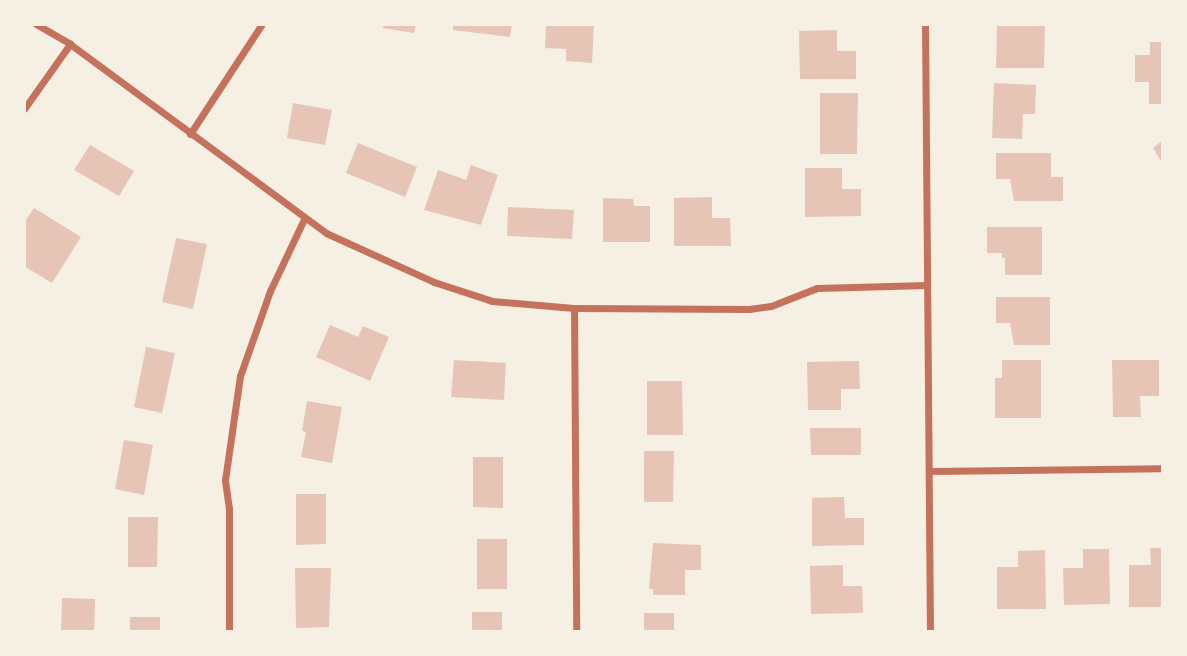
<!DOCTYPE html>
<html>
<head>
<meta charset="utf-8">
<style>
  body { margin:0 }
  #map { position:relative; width:1187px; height:656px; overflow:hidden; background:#f6efe4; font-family:"Public Sans",sans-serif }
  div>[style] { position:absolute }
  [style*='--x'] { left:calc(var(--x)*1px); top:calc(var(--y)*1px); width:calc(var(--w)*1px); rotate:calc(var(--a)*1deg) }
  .building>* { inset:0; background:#e6c5b7 }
  .minor>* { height:7px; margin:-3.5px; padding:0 3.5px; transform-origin:3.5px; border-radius:3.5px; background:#c5725c }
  span { translate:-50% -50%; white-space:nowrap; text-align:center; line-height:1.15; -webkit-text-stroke:5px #f6efe4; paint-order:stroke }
  .frame { position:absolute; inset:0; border:26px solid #f6efe4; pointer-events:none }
</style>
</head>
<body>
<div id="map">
  <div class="building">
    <i style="clip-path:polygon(384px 24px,416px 24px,414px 33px,383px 28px)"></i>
    <i style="clip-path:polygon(453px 24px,512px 24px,510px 37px,453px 30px)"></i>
    <i style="clip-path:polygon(546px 24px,594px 24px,592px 63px,566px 61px,566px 49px,545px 48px)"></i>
    <i style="clip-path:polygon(997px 24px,1045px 24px,1044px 68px,996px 68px)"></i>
    <i style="clip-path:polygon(837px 30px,837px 51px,856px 51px,856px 79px,800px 79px,799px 31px)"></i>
    <i style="clip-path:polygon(1150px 42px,1162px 42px,1162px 104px,1149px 104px,1149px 82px,1135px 82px,1135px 55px,1150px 55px)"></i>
    <i style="clip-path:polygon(994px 83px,1036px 85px,1035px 114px,1023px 114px,1022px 139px,992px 138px)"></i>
    <i style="clip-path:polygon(820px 93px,858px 93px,857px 154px,820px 154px)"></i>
    <i style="clip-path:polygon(293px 103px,332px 110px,325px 145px,287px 138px)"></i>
    <i style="clip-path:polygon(1162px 141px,1162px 163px,1153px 148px)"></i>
    <i style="clip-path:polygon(358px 143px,417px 167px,405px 197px,346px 173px)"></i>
    <i style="clip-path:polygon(90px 145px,134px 171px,119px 196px,74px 170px)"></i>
    <i style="clip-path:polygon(996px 153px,1051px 153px,1051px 177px,1063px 177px,1063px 201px,1014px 201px,1010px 179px,996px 179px)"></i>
    <i style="clip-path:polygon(471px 165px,498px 175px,481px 225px,424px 210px,438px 170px,466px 180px)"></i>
    <i style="clip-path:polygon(805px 168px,842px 168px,842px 189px,861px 189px,861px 216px,805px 217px)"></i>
    <i style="clip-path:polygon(712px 197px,712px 218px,730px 218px,731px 246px,674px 246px,674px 198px)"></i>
    <i style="clip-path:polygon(603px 198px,633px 199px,634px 206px,650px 206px,650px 242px,603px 242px)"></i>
    <i style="clip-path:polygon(508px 207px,574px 210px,572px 239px,507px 236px)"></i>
    <i style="clip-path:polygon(34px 208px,81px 237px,52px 283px,24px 266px,24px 223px)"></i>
    <i style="clip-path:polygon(987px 227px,1042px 227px,1042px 275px,1005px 275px,1005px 258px,1002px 258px,1002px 253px,987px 253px)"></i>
    <i style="clip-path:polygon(176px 238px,207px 244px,193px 309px,162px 302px)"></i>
    <i style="clip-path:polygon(996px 297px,1050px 297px,1050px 345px,1014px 345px,1010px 323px,996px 323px)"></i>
    <i style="clip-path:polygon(330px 325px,358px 337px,363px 326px,389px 337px,370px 381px,316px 357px)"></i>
    <i style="clip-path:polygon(146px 347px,175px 353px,162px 413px,134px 407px)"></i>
    <i style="clip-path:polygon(454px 360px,506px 363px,504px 400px,451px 397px)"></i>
    <i style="clip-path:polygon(1002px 360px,1041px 360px,1041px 418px,995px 418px,995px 378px,1002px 378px)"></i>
    <i style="clip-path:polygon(1112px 360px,1159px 360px,1159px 396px,1140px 396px,1141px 417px,1113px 417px)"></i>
    <i style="clip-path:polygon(859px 361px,860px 389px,841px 389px,841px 410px,808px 410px,807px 362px)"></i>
    <i style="clip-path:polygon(647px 381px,682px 381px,683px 435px,647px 435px)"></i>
    <i style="clip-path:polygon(307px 401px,342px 407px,332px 463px,301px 457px,306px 432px,302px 431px)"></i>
    <i style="clip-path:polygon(810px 428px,861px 428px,861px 455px,811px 455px)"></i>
    <i style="clip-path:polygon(124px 440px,153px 445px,144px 495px,115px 489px)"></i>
    <i style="clip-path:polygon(644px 451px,674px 451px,673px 502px,644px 502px)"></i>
    <i style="clip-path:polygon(473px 457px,503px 457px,503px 508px,473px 507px)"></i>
    <i style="clip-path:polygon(296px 494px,326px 494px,326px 544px,296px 545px)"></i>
    <i style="clip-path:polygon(844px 497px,845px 518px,864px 518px,864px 545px,812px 546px,812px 498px)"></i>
    <i style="clip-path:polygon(128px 517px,158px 517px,157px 567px,128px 567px)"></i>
    <i style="clip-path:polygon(477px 539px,507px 539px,507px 589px,477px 589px)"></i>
    <i style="clip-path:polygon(653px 543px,701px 545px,701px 570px,685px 570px,685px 595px,653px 595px,653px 589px,649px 589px)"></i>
    <i style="clip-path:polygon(1150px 548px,1162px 548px,1162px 607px,1129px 607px,1129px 565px,1151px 565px)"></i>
    <i style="clip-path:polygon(1083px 549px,1109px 549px,1110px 604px,1064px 605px,1063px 568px,1083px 568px)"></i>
    <i style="clip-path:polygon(1045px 550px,1046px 609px,997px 609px,997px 567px,1018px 567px,1018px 551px)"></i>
    <i style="clip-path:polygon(843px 565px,843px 586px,862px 586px,863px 613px,811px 614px,810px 566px)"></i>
    <i style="clip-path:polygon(295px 568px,331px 568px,329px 627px,296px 628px)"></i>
    <i style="clip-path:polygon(62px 598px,95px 599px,94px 632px,61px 632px)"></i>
    <i style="clip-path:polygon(472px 612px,502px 612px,502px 632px,472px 632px)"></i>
    <i style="clip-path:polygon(644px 613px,674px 613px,674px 632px,644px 632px)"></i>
    <i style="clip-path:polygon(130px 617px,160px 617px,160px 632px,130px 632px)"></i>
  </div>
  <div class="minor">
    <i style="--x:36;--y:24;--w:39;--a:30"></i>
    <i style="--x:70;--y:44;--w:318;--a:36.4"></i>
    <i style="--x:326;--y:233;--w:119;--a:24.4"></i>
    <i style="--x:434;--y:282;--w:61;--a:18.1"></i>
    <i style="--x:492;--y:301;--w:82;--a:4.9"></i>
    <i style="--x:574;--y:308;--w:175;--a:0.3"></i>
    <i style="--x:749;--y:309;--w:22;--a:-8"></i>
    <i style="--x:771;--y:306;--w:49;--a:-21.4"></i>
    <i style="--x:817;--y:288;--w:110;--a:-1.6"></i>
    <i style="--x:925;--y:24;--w:608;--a:89.53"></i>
    <i style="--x:24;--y:109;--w:80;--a:-54.7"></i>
    <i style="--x:190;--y:134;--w:131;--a:-56.8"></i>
    <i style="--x:574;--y:308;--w:324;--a:89.6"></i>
    <i style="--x:930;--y:471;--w:232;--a:-0.7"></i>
    <i style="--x:229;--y:632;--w:123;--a:-90"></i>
    <i style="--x:229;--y:509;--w:29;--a:-98"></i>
    <i style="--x:225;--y:480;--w:105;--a:-81.8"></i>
    <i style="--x:240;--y:376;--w:90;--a:-70.6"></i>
    <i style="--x:270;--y:291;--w:80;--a:-64.7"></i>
  </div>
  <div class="frame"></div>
</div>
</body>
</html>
